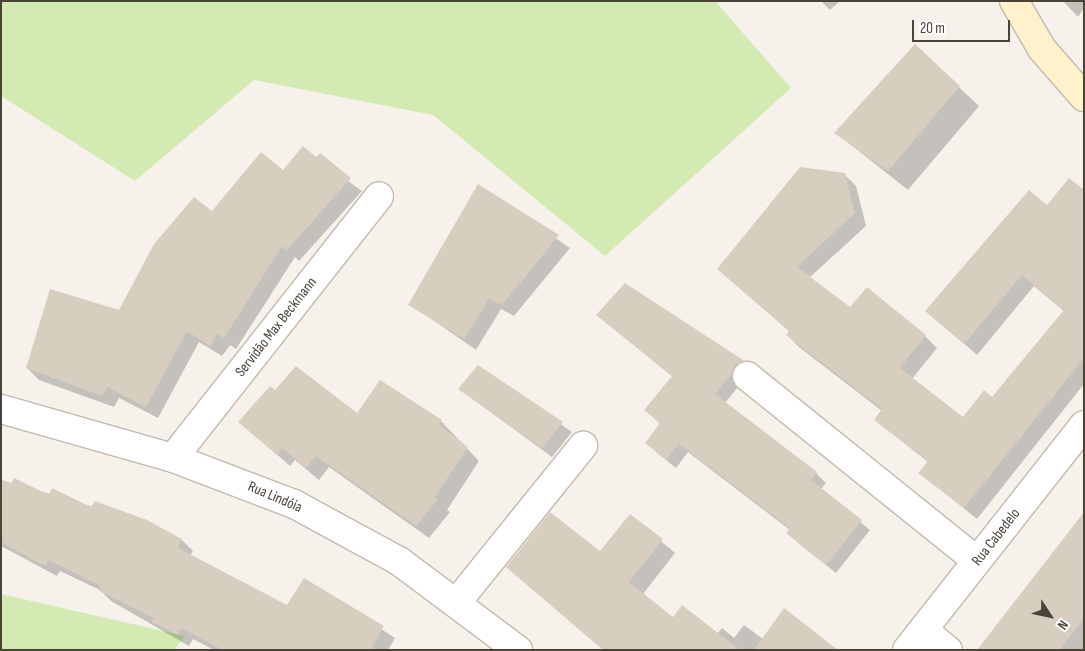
<!DOCTYPE html>
<html>
<head>
<meta charset="utf-8">
<style>
  body { margin:0 }
  #map { position:relative; width:1085px; height:651px; overflow:hidden; background:#f6f2eb; font-family:"Sofia Sans Condensed",sans-serif }
  div>[style] { position:absolute }
  [style*='--x'] { left:calc(var(--x)*1px); top:calc(var(--y)*1px); width:calc(var(--w)*1px); rotate:calc(var(--a)*1deg) }
  .green>* { inset:0; background:#d3ebb3 }
  .shadow>* { inset:0; background:#0003 }
  .building>* { inset:0; background:#d8cec0 }
  .roads { filter:drop-shadow(1px 0 #c2baad) drop-shadow(-1px 0 #c2baad) drop-shadow(0 1px #c2baad) drop-shadow(0 -1px #c2baad) }
  .street>* { height:28px; margin:-14px; padding:0 14px; transform-origin:14px; border-radius:14px; background:#fff }
  .secondary>* { height:28px; margin:-14px; padding:0 14px; transform-origin:14px; border-radius:14px; background:#fff1cc }
  span { translate:-50% -50%; white-space:nowrap; text-align:center; line-height:1.15; -webkit-text-stroke:5px #fff; paint-order:stroke }
  .street-label { font-size:15px; color:#4b4338 }
  .frame { position:absolute; inset:0; border:2px solid #4b4338; pointer-events:none }
  .north { position:absolute; left:1025px; top:591px; width:50px; height:50px; -webkit-text-stroke:4px #fff; paint-order:stroke; rotate:125deg; font-size:14px; font-weight:700; line-height:20px; text-align:center; color:#4b4338 }
  .north::after { content:''; display:block; margin:auto; width:18px; height:22px; background:#4b4338; clip-path:polygon(50% 0,100% 100%,50% 72%,0 100%) }
  .scale { position:absolute; left:912px; top:20px; width:98px; height:22px; box-sizing:border-box; border:2px solid #4b4338; border-top:0; padding-left:6px; font-size:15px; line-height:18px; white-space:nowrap; color:#4b4338; -webkit-text-stroke:4px #fff; paint-order:stroke }
</style>
</head>
<body>
<div id="map">
  <div class="green">
    <i style="clip-path:polygon(1px 1px,715px 1px,791px 88px,605px 256px,433px 115px,254px 80px,135px 181px,1px 96px)"></i>
    <i style="clip-path:polygon(1px 594px,185px 636px,174px 650px,1px 650px)"></i>
  </div>
  <div class="shadow">
    <i style="clip-path:polygon(821px 1px,840px 1px,830px 10px)"></i>
    <i style="clip-path:polygon(1063px 1px,1084px 1px,1084px 8px,1078px 17px)"></i>
    <i style="clip-path:polygon(915px 46px,979px 106px,908px 190px,836px 133px)"></i>
    <i style="clip-path:polygon(317px 159px,362px 191px,299px 261px,295px 257px,236px 349px,230px 345px,222px 356px,199px 342px,158px 418px,119px 398px,114px 407px,39px 380px,27px 368px,120px 312px,212px 212px)"></i>
    <i style="clip-path:polygon(844px 174px,856px 186px,866px 226px,809px 278px,851px 309px,925px 336px,937px 348px,912px 379px,963px 418px,992px 398px,1064px 311px,1034px 286px,977px 355px,927px 311px,1048px 207px,1084px 191px,1084px 384px,977px 519px,920px 473px,928px 462px,875px 420px,882px 411px,799px 347px,787px 335px,790px 332px,718px 269px)"></i>
    <i style="clip-path:polygon(478px 185px,570px 248px,514px 316px,501px 309px,476px 350px,410px 304px)"></i>
    <i style="clip-path:polygon(625px 285px,752px 370px,725px 403px,816px 473px,826px 483px,821px 489px,870px 530px,836px 573px,797px 542px,790px 530px,688px 452px,676px 468px,656px 452px,660px 424px,646px 410px,673px 377px,597px 315px)"></i>
    <i style="clip-path:polygon(478px 366px,572px 432px,552px 457px,459px 389px)"></i>
    <i style="clip-path:polygon(381px 382px,441px 421px,479px 461px,447px 510px,450px 512px,429px 538px,329px 467px,319px 480px,295px 460px,290px 466px,240px 422px,276px 392px,357px 414px)"></i>
    <i style="clip-path:polygon(1px 480px,146px 522px,182px 540px,193px 551px,190px 556px,288px 607px,304px 579px,395px 638px,388px 650px,214px 650px,193px 639px,189px 646px,111px 601px,100px 590px,60px 571px,57px 576px,1px 546px)"></i>
    <i style="clip-path:polygon(630px 515px,675px 553px,643px 594px,673px 618px,717px 634px,722px 628px,734px 638px,744px 625px,763px 639px,836px 650px,607px 650px,507px 567px,600px 553px)"></i>
    <i style="clip-path:polygon(1084px 526px,1084px 650px,978px 650px)"></i>
  </div>
  <div class="building">
    <i style="clip-path:polygon(915px 44px,960px 86px,888px 171px,834px 133px)"></i>
    <i style="clip-path:polygon(303px 146px,316px 157px,320px 153px,351px 178px,287px 250px,282px 246px,224px 338px,217px 334px,210px 346px,187px 331px,146px 407px,107px 387px,102px 396px,26px 368px,50px 289px,119px 310px,154px 244px,194px 197px,212px 211px,261px 152px,283px 170px)"></i>
    <i style="clip-path:polygon(800px 167px,845px 173px,855px 213px,797px 267px,850px 307px,867px 287px,926px 335px,900px 368px,963px 417px,984px 390px,992px 397px,1064px 310px,1022px 275px,964px 344px,925px 311px,1029px 190px,1047px 205px,1069px 178px,1084px 190px,1084px 358px,964px 508px,918px 473px,928px 461px,874px 420px,882px 409px,786px 335px,789px 331px,717px 269px)"></i>
    <i style="clip-path:polygon(478px 184px,559px 235px,502px 305px,489px 299px,464px 339px,408px 305px)"></i>
    <i style="clip-path:polygon(625px 283px,743px 360px,715px 394px,817px 472px,811px 480px,862px 520px,826px 565px,786px 533px,790px 528px,679px 444px,666px 460px,645px 443px,660px 423px,644px 410px,672px 376px,596px 315px)"></i>
    <i style="clip-path:polygon(478px 365px,563px 422px,542px 448px,458px 389px)"></i>
    <i style="clip-path:polygon(296px 366px,357px 413px,380px 380px,442px 420px,439px 425px,468px 447px,435px 497px,438px 499px,416px 526px,316px 456px,306px 468px,282px 448px,277px 455px,238px 422px,270px 386px,275px 390px)"></i>
    <i style="clip-path:polygon(14px 478px,49px 495px,52px 488px,91px 507px,95px 501px,147px 520px,182px 539px,178px 548px,287px 605px,304px 578px,384px 626px,370px 650px,223px 650px,181px 628px,178px 635px,152px 622px,154px 618px,98px 590px,101px 586px,49px 560px,45px 566px,1px 542px,1px 479px,11px 484px)"></i>
    <i style="clip-path:polygon(550px 512px,600px 551px,630px 514px,663px 539px,629px 582px,673px 617px,682px 605px,740px 650px,603px 650px,506px 567px)"></i>
    <i style="clip-path:polygon(1084px 512px,1084px 619px,1059px 650px,977px 650px)"></i>
    <i style="clip-path:polygon(784px 608px,838px 650px,754px 650px)"></i>
  </div>
  <div class="roads">
    <div class="street">
      <i style="--x:747;--y:376;--w:295;--a:38.8"></i>
      <i style="--x:1;--y:409;--w:179;--a:15.9"></i>
      <i style="--x:173;--y:458;--w:129;--a:20.8"></i>
      <i style="--x:294;--y:504;--w:119;--a:28.5"></i>
      <i style="--x:399;--y:561;--w:149;--a:36.8"></i>
      <i style="--x:173;--y:458;--w:333;--a:-51.8"></i>
      <i style="--x:457;--y:602;--w:201;--a:-51.1"></i>
      <i style="--x:923;--y:630;--w:32;--a:39"></i>
      <i style="--x:907;--y:650;--w:286;--a:-51.8"></i>
    </div>
    <div class="secondary">
      <i style="--x:1014;--y:1;--w:56;--a:59.7"></i>
      <i style="--x:1042;--y:49;--w:64;--a:48.8"></i>
    </div>
  </div>
  <div class="street-label">
    <span style="left:276px;top:327px;rotate:-52deg">Servidão Max Beckmann</span>
    <span style="left:275px;top:497px;rotate:23deg">Rua Lindóia</span>
    <span style="left:996px;top:537px;rotate:-52deg">Rua Cabedelo</span>
  </div>
  <div class="frame"></div>
  <div class="north">N</div>
  <div class="scale">20 m</div>
</div>
</body>
</html>
